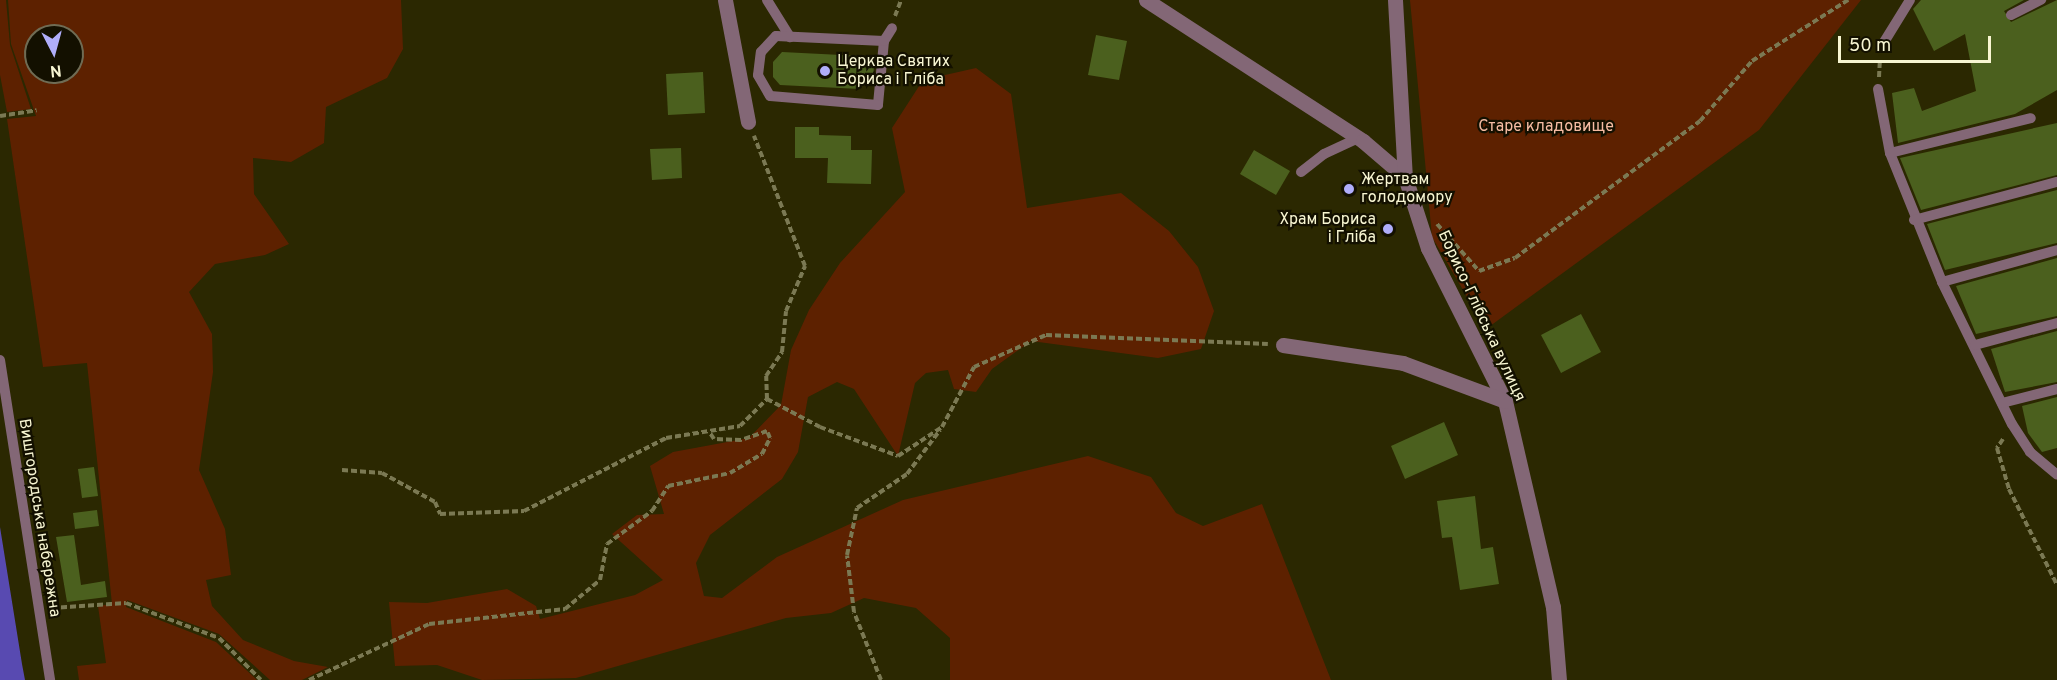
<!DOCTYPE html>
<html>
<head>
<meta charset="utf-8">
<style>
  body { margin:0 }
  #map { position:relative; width:2057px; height:680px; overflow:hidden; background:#2b2801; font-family:Overpass,sans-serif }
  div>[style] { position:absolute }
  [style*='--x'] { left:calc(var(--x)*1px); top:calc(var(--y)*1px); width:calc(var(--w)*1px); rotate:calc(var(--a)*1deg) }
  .green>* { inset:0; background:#5d2100 }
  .water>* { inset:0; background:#584ab1 }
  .building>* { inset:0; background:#4b601e }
  .path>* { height:4px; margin-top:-2px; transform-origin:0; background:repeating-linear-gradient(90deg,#7b7953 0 6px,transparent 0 9px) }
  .lane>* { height:10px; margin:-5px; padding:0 5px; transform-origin:5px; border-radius:5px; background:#836776 }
  .street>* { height:15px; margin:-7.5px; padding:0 7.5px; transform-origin:7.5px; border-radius:7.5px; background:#836776 }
  .dots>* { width:16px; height:16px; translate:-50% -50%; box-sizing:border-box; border:3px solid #131000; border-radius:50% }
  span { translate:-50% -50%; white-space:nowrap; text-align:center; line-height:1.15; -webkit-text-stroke:4.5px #131000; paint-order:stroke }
  .poi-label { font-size:16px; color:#f8f6d2 }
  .left { translate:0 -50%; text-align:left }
  .right { translate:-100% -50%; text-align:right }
  .park-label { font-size:16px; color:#f6bca3 }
  .street-label { font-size:16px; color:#f8f6d2 }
  .north { position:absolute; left:24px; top:24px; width:60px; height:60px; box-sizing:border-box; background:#131000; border:2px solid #6f6c54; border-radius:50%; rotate:174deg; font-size:16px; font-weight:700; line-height:24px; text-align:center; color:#f8f6d2 }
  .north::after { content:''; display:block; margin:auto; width:21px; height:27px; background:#b0aefa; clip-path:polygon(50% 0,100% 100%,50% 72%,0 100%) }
  .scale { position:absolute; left:1838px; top:36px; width:153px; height:27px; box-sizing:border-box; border:3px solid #f8f6d2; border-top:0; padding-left:8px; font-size:18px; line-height:21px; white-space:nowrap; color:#f8f6d2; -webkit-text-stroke:4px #131000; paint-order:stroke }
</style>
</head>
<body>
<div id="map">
  <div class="green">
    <i style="clip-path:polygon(0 0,6px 0,10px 45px,31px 109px,7px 112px,0 75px)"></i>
    <i style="clip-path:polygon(evenodd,8px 0,401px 0,403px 49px,387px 78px,326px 107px,324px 143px,291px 162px,253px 158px,254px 194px,289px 244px,265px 255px,215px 264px,189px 292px,212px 334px,213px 372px,199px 470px,225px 529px,231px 575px,206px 580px,212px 606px,243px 640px,294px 661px,328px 667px,302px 680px,270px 680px,219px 634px,127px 600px,126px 607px,216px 642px,257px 680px,79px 680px,77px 666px,106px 663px,98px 606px,112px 604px,87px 363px,43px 367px,7px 119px,36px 116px,11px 44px,8px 0,36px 36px,72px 36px,72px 72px,36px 72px,36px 36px)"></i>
    <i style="clip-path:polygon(1410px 0,1861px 0,1759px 130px,1486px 329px,1432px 237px)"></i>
    <i style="clip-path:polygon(976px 68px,1011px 94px,1027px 208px,1121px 193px,1169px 231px,1198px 267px,1214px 311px,1201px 349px,1158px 358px,1031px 341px,992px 369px,976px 392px,954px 389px,948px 370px,926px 373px,915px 383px,898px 456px,854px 389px,837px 382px,808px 397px,798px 452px,782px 479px,710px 535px,696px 563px,704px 596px,722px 598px,777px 557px,903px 500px,1088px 456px,1151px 477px,1176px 513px,1203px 526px,1262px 504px,1331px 680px,950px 680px,950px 638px,916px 608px,864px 598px,831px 613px,786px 618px,576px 678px,482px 680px,437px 665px,395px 666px,389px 602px,427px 603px,507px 589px,536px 606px,540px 619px,635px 595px,663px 580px,612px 534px,637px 515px,664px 514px,650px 466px,673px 452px,749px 438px,781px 405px,791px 350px,809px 310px,840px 263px,905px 192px,892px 128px,923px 80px)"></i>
  </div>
  <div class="water">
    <i style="clip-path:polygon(0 527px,22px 664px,25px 680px,0 680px)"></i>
  </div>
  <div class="building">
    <i style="clip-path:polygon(1921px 0,2024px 0,2004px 11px,2011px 22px,2057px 0,2057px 90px,2015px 114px,1898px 143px,1892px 93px,1914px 88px,1922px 111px,1976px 91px,1965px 34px,1934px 51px,1913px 9px)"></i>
    <i style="clip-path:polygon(1096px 35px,1127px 41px,1119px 80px,1088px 75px)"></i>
    <i style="clip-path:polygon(782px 52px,861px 56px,861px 63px,874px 64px,873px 81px,860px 81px,860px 89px,780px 85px,773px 77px,773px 62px)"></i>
    <i style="clip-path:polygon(703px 72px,705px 113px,668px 115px,666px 74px)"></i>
    <i style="clip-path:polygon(2057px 123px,2057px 175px,1921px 210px,1900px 158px)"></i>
    <i style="clip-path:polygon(795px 127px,819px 127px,819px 135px,851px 136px,851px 150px,872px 150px,871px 184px,827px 183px,828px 158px,795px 158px)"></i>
    <i style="clip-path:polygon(681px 148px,682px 178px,652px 180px,650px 149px)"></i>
    <i style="clip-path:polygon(1254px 150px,1290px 171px,1276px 195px,1240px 174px)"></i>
    <i style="clip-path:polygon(2057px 190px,2057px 243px,1945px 270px,1927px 224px)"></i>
    <i style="clip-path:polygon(2057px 258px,2057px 316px,1976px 334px,1956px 286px)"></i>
    <i style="clip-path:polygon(1581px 314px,1601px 352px,1561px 373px,1541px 335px)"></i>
    <i style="clip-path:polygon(2057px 331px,2057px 382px,2005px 392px,1991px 349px)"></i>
    <i style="clip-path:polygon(2057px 397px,2057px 448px,2042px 452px,2028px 433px,2022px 406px)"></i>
    <i style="clip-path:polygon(1444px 422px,1458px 455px,1405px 479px,1391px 446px)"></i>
    <i style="clip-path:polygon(94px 467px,98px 496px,82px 498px,78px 469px)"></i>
    <i style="clip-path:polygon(1475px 496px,1481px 549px,1493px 547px,1499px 584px,1460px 590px,1452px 537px,1442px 538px,1437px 501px)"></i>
    <i style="clip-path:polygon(97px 510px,99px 526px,75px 529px,73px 513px)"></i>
    <i style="clip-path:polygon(74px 535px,81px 585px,105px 581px,107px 597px,67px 602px,56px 537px)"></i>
  </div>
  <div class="path">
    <i style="--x:895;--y:16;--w:17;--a:-69"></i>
    <i style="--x:1879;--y:77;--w:17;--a:-87"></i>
    <i style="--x:0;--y:116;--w:37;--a:-9"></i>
    <i style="--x:1437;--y:224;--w:63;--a:48.2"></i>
    <i style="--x:1479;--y:271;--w:38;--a:-20"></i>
    <i style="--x:1515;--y:258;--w:230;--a:-36.5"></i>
    <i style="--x:1700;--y:121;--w:79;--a:-49.1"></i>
    <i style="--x:1752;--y:61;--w:114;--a:-32.4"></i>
    <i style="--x:767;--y:399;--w:60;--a:27.8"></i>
    <i style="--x:820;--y:427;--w:83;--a:20.4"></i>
    <i style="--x:898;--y:456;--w:53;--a:-33.4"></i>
    <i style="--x:942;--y:427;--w:68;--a:-61.9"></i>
    <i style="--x:974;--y:367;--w:79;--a:-24"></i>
    <i style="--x:1046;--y:335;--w:222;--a:2.3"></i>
    <i style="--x:2003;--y:439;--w:11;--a:124"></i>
    <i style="--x:1997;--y:448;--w:43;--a:73.7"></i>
    <i style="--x:2009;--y:489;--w:107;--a:63.4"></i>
    <i style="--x:342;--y:470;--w:40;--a:4.3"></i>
    <i style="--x:382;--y:473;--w:60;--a:28.7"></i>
    <i style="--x:435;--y:502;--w:13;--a:67"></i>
    <i style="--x:440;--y:514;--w:84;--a:-2"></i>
    <i style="--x:524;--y:511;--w:160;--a:-27.2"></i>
    <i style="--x:666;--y:438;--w:75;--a:-9.2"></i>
    <i style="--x:740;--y:426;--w:38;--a:-45"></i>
    <i style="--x:767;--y:399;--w:23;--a:-92"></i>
    <i style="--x:766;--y:376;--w:29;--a:-56"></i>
    <i style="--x:782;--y:352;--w:41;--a:-84.4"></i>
    <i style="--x:786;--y:311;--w:49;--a:-67.1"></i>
    <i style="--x:805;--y:266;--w:140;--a:-111.4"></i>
    <i style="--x:52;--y:608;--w:74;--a:-3.9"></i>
    <i style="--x:126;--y:603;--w:99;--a:20.6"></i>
    <i style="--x:219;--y:638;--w:59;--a:45"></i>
    <i style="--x:309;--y:680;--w:132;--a:-25"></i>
    <i style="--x:429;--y:624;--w:137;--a:-6.3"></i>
    <i style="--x:565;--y:609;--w:45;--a:-39.6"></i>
    <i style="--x:600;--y:580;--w:37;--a:-79"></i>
    <i style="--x:607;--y:544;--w:56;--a:-36.3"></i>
    <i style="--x:652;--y:511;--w:30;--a:-57"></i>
    <i style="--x:668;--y:486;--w:63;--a:-11.8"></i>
    <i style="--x:730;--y:473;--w:37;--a:-31"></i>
    <i style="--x:762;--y:454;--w:18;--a:-63"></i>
    <i style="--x:770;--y:438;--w:8;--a:-113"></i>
    <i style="--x:767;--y:431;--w:28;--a:161"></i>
    <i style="--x:741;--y:440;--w:27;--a:-178"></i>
    <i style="--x:714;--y:439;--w:7;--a:-124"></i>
    <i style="--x:881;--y:680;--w:73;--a:-111.7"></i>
    <i style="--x:854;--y:612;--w:57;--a:-97"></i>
    <i style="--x:847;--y:555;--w:48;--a:-78"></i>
    <i style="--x:857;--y:508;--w:60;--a:-34.2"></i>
    <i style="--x:907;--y:474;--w:55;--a:-53.1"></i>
  </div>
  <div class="lane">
    <i style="--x:767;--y:0;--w:44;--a:58.1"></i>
    <i style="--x:2011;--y:15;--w:34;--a:-27"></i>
    <i style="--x:884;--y:41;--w:64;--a:95.4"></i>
    <i style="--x:878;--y:105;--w:108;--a:-175.2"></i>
    <i style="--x:770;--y:96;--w:24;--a:-120"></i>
    <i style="--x:758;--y:75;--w:23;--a:-83"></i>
    <i style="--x:761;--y:52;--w:22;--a:-47"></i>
    <i style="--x:776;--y:36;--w:108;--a:2.7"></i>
    <i style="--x:884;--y:41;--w:15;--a:-58"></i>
    <i style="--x:1881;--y:47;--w:55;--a:-58.3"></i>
    <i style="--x:1878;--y:89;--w:65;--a:79.4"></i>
    <i style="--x:1890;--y:153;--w:139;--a:68"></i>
    <i style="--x:1942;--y:282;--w:158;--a:63.8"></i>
    <i style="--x:2012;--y:424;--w:33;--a:57"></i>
    <i style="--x:2030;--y:452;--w:35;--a:40"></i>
    <i style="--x:1890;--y:153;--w:145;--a:-13.9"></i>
    <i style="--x:1301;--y:172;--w:29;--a:-38"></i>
    <i style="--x:1324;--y:154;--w:38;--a:-25"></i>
    <i style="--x:1914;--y:220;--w:148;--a:-14.9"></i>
    <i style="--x:1942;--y:282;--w:119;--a:-15.5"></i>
    <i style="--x:1975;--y:345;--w:85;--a:-15"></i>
    <i style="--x:0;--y:360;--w:324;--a:81.1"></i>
    <i style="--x:2002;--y:403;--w:57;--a:-14.3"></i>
  </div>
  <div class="street">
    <i style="--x:725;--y:0;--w:124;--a:79.3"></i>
    <i style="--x:1146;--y:0;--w:259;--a:33"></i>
    <i style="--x:1363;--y:141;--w:55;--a:40.6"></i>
    <i style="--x:1395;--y:0;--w:177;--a:86.8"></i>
    <i style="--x:1405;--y:177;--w:75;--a:72.1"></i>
    <i style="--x:1428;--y:248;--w:171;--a:63.3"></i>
    <i style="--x:1505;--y:401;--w:212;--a:76.9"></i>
    <i style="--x:1553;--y:607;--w:73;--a:85.3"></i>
    <i style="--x:1283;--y:345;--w:121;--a:8.5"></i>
    <i style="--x:1403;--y:363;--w:109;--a:20.4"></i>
  </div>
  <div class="dots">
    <i style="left:825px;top:71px;background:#b0aefa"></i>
    <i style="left:1349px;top:189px;background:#b0aefa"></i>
    <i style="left:1388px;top:229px;background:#b0aefa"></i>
  </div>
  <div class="poi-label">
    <span class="left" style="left:837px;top:71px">Церква Святих<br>Бориса і Гліба</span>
    <span class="left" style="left:1361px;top:189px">Жертвам<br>голодомору</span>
    <span class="right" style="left:1376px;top:229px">Храм Бориса<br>і Гліба</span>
  </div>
  <div class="park-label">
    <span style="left:1546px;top:127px">Старе кладовище</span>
  </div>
  <div class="street-label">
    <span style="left:1481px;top:316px;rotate:65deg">Борисо-Глібська вулиця</span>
    <span style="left:39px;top:518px;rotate:81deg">Вишгородська набережна</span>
  </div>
  <div class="north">N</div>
  <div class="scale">50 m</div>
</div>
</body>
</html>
